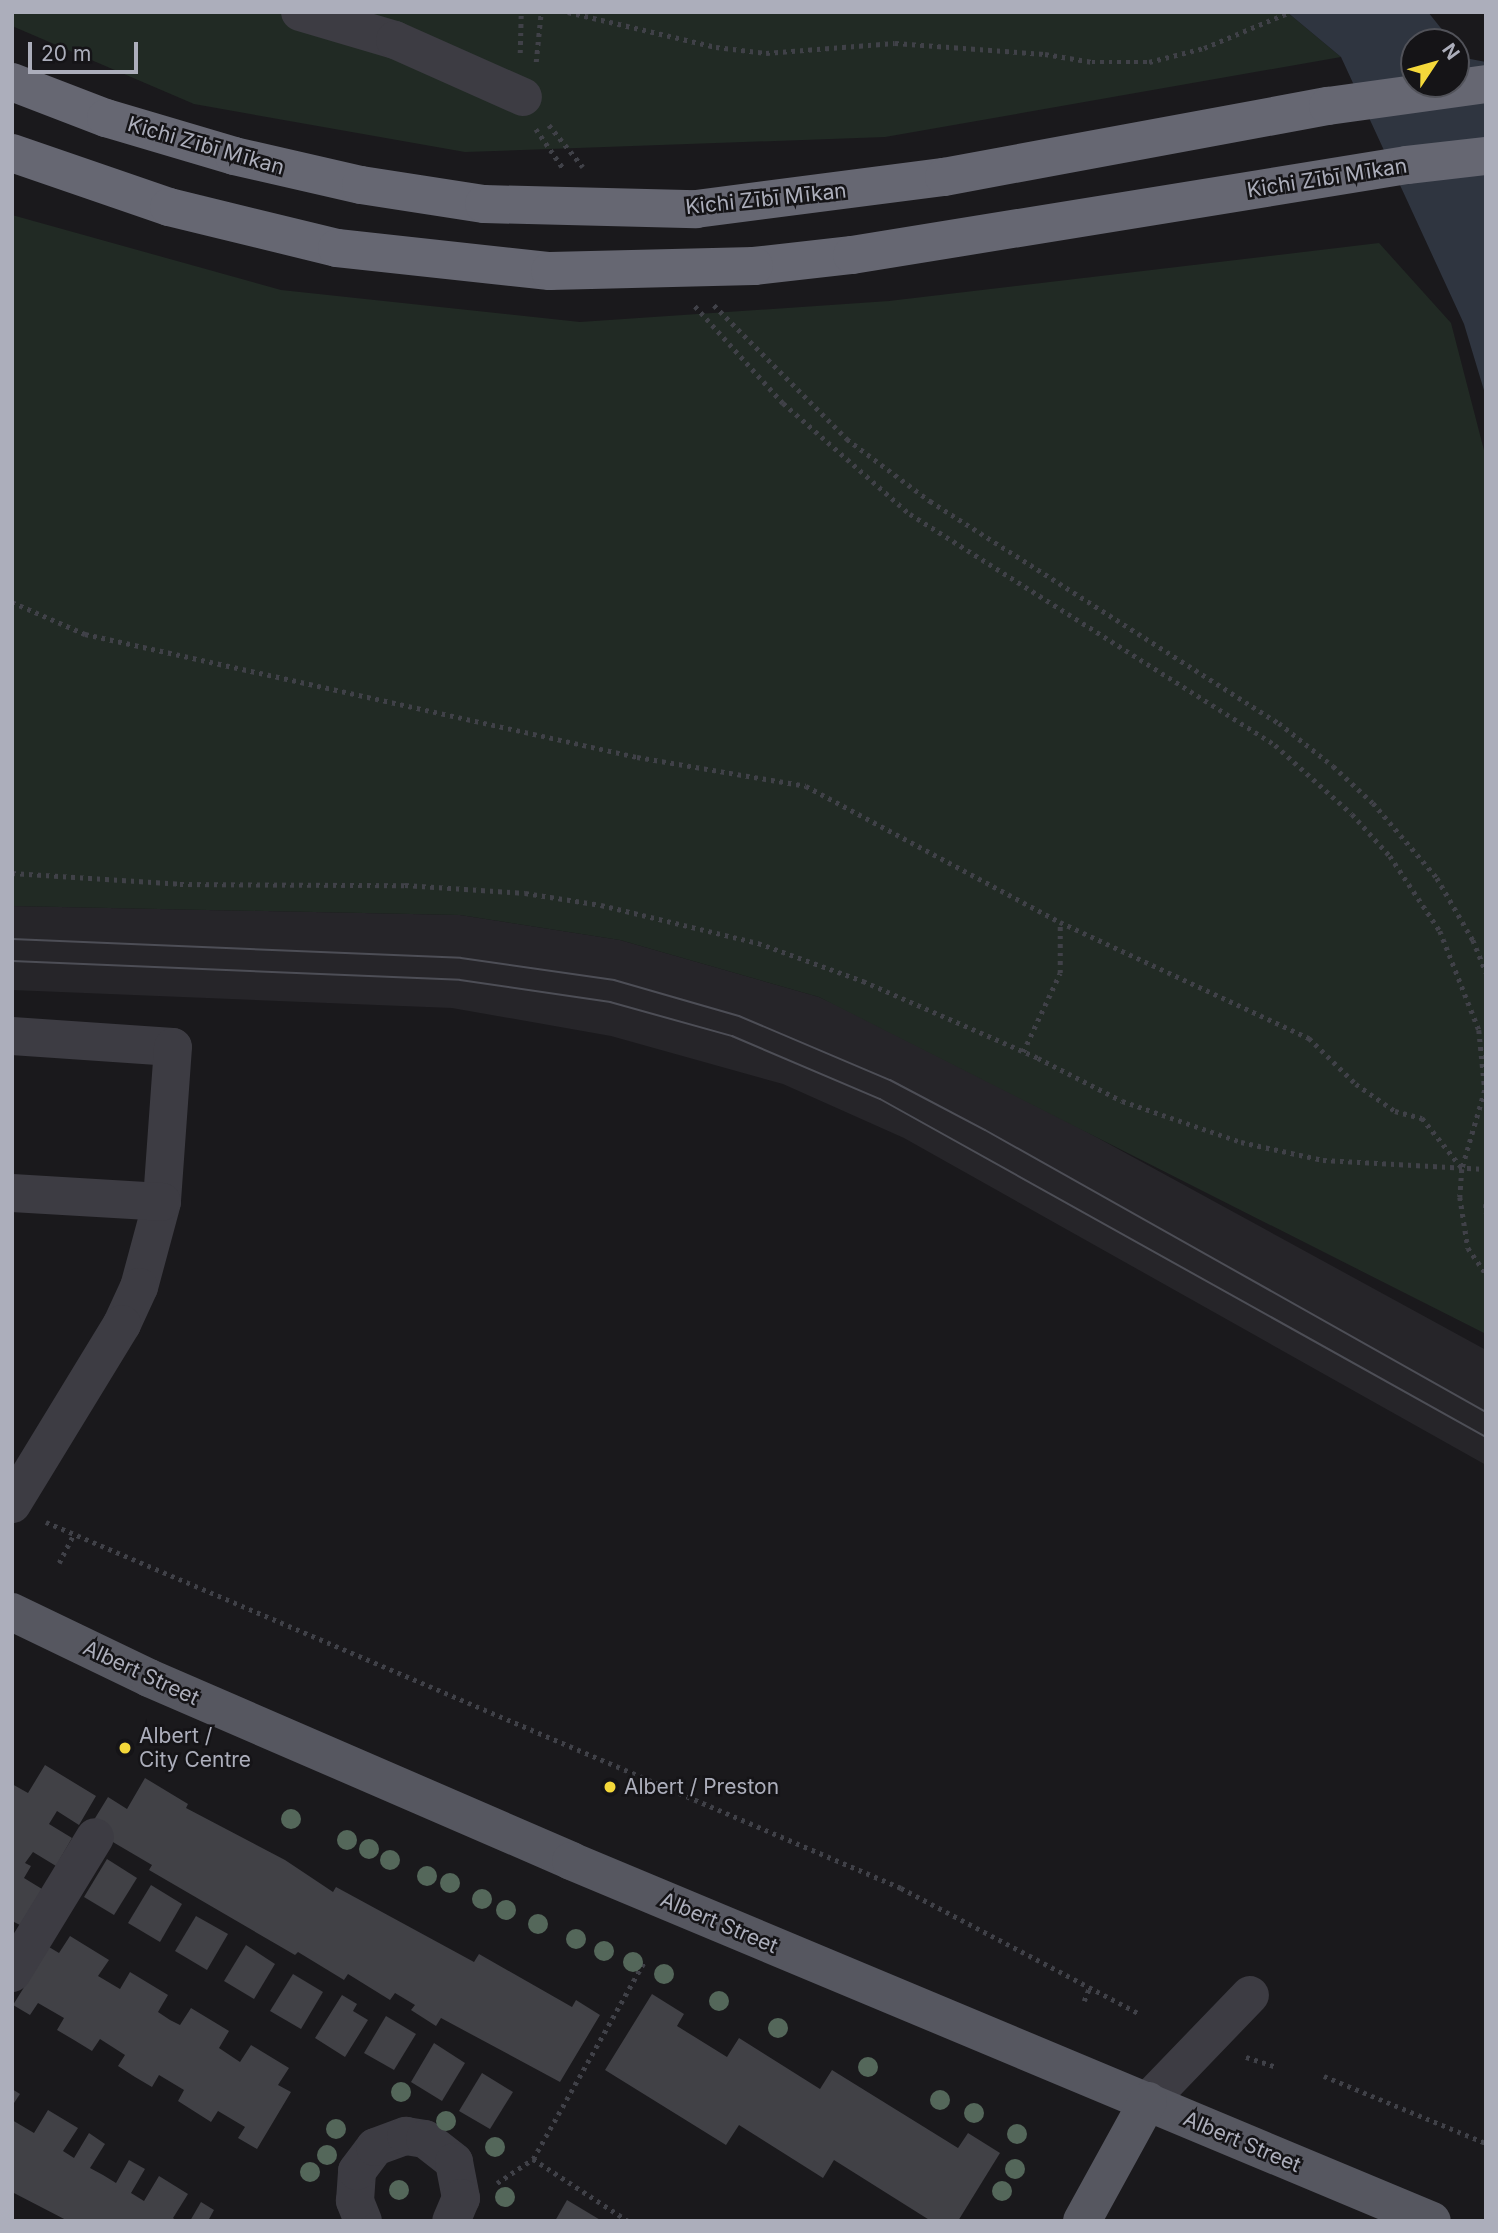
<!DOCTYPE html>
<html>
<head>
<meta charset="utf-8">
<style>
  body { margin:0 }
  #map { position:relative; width:1498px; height:2233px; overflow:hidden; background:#1a191c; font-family:Inter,sans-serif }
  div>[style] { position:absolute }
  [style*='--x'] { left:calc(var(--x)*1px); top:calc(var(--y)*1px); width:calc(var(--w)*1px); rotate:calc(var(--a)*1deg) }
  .built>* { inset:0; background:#262529 }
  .green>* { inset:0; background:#212a24 }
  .water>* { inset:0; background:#2f3540 }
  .building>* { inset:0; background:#414146 }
  .path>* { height:4.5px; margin-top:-2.25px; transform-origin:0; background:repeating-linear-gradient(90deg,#404148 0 3.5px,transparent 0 8.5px) }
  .minor>* { height:38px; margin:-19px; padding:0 19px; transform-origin:19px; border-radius:19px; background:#3d3c43 }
  .major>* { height:38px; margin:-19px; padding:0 19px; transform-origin:19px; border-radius:19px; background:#565760 }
  .highway>* { height:38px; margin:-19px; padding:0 19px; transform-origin:19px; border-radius:19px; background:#666772 }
  .tram>* { height:2px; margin:-1px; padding:0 1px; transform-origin:1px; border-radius:1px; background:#4d4e56 }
  .highway-bridge>* { height:38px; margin:-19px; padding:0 19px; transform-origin:19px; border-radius:19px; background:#666772 }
  .trees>* { width:20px; height:20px; margin:-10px; border-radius:50%; background:#54675a }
  .dots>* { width:19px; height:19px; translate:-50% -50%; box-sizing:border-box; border:4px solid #151417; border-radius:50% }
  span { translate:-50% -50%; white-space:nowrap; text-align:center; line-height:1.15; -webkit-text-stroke:5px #151417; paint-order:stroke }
  .street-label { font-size:21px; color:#acaebb }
  .poi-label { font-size:21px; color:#acaebb }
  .left { translate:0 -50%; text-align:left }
  .frame { position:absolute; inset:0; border:14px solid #acaebb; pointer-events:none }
  .north { position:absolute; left:1400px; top:28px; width:70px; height:70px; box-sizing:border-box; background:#151417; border:2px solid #515259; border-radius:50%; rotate:54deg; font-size:19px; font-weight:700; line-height:28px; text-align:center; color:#acaebb }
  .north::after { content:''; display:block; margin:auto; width:24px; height:32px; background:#f4d83a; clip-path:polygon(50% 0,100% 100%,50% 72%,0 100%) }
  .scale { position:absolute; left:28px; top:42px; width:110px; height:32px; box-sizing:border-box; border:4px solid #acaebb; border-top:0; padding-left:9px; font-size:21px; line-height:24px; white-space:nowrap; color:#acaebb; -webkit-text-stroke:5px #151417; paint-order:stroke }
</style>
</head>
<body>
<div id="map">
  <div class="built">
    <i style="clip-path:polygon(12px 906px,460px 915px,620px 940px,819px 997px,946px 1055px,1486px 1350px,1486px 1465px,904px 1138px,783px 1084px,611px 1036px,452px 1008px,12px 990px)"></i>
  </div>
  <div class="green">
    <i style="clip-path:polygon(12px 12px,1287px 12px,1341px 57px,885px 137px,465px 152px,194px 104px,12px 26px)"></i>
    <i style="clip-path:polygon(12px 215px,281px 290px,580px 322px,889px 301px,1379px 243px,1451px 323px,1486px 458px,1486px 1334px,819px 997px,620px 940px,460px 915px,12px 906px)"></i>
  </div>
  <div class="water">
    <i style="clip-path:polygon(1287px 12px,1428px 12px,1452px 42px,1414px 42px,1414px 84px,1456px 84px,1456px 47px,1465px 58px,1486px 62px,1486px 397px,1464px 324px,1341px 57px)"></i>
  </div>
  <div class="building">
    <i style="clip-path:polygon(45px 1765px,96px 1796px,79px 1825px,57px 1811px,49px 1824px,72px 1838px,56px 1866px,33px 1852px,25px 1863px,31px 1866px,24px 1878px,42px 1889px,20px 1925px,12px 1921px,12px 1784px,28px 1793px)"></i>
    <i style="clip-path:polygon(145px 1778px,188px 1804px,186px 1808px,285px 1860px,333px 1892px,336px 1887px,474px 1962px,479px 1954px,572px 2007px,576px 2000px,600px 2015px,560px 2082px,441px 2018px,436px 2026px,411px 2010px,415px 2005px,395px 1993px,390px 2000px,348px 1974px,344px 1980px,298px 1952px,295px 1955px,149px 1870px,152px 1865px,89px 1828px,108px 1797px,127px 1809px)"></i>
    <i style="clip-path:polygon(107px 1859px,137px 1878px,114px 1915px,84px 1897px)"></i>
    <i style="clip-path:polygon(151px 1885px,182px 1904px,160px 1942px,128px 1923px)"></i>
    <i style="clip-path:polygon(196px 1916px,228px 1934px,207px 1970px,175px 1951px)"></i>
    <i style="clip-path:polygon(70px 1936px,109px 1960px,98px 1976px,120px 1989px,130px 1972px,168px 1995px,158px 2012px,170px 2020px,180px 2025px,191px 2008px,229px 2031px,219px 2048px,240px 2062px,251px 2045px,289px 2068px,278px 2085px,291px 2092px,257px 2149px,238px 2138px,245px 2127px,218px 2111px,211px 2122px,178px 2101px,184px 2090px,159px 2075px,152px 2087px,135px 2077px,118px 2066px,125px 2055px,100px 2039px,92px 2051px,74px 2040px,57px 2030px,64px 2018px,38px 2003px,30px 2015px,13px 2005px,49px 1947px,59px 1953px)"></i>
    <i style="clip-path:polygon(246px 1945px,275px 1964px,254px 1999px,224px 1981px)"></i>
    <i style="clip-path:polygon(293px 1974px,323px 1992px,301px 2029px,270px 2011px)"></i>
    <i style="clip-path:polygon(652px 1994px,684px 2014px,677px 2026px,727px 2057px,739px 2038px,820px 2089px,832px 2070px,958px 2148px,968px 2133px,1000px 2153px,958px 2221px,931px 2221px,834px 2160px,823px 2178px,739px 2125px,726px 2145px,605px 2070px)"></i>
    <i style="clip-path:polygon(342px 1995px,357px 2004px,353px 2011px,368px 2020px,345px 2057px,315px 2038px)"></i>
    <i style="clip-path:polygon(386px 2016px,416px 2034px,394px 2070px,364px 2053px)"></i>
    <i style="clip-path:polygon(434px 2043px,465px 2063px,442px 2101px,411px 2082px)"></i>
    <i style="clip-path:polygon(482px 2073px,513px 2092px,490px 2129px,459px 2111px)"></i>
    <i style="clip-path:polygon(12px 2089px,20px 2094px,12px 2106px)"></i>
    <i style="clip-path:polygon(48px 2110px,78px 2128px,63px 2151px,74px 2158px,89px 2133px,105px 2144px,90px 2168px,103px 2175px,116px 2183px,129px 2160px,145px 2169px,131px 2193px,144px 2201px,159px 2176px,188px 2194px,173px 2218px,177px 2221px,68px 2221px,12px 2192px,12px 2120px,34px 2133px)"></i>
    <i style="clip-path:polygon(567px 2200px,602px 2221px,555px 2221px)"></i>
    <i style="clip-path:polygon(201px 2202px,214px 2210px,208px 2221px,190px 2221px)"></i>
  </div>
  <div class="path">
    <i style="--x:568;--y:12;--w:152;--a:13.3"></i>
    <i style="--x:716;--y:47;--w:50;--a:6.8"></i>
    <i style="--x:766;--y:53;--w:129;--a:-4.4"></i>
    <i style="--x:895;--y:43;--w:150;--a:4.2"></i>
    <i style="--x:1045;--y:54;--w:48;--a:9.7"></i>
    <i style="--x:1092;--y:62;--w:57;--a:0"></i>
    <i style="--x:1149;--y:62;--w:57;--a:-14.3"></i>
    <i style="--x:1204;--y:48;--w:93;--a:-22.7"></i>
    <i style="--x:520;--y:53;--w:41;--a:-88.6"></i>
    <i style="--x:536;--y:62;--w:50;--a:-84.3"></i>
    <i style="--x:549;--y:125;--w:54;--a:51"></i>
    <i style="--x:536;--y:129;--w:47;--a:55.3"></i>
    <i style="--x:714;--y:305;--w:189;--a:45.2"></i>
    <i style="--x:847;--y:439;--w:104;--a:36.8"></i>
    <i style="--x:930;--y:501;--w:414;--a:32.5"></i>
    <i style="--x:1279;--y:723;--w:69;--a:38.5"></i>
    <i style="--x:1333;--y:766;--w:54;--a:42.8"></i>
    <i style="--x:1373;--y:803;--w:99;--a:49.5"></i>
    <i style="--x:1437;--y:878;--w:72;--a:59.9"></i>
    <i style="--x:1473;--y:940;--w:35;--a:68"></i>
    <i style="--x:695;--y:306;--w:131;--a:47.8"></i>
    <i style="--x:783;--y:403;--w:169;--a:41.2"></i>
    <i style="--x:910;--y:514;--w:432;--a:32.3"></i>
    <i style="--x:1275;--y:745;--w:103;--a:41.9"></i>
    <i style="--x:1352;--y:814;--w:57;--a:47.9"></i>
    <i style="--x:1390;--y:856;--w:90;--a:56.3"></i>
    <i style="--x:1440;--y:931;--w:106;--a:68.5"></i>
    <i style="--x:1479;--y:1030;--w:60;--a:84.3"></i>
    <i style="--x:1485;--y:1090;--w:82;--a:106.2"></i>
    <i style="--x:1462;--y:1169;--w:28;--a:94"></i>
    <i style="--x:1460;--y:1197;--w:52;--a:81.1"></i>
    <i style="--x:1468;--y:1248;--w:32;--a:55"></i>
    <i style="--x:12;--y:602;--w:80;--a:23.7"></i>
    <i style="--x:85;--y:634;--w:566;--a:12.56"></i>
    <i style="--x:637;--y:757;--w:171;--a:9.7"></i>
    <i style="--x:806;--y:786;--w:288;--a:28.2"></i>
    <i style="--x:1060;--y:922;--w:275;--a:25"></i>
    <i style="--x:1309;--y:1038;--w:66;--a:44.4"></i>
    <i style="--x:1356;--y:1084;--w:47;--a:34.7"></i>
    <i style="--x:1395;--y:1111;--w:28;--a:15"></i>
    <i style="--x:1422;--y:1118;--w:64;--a:51.3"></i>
    <i style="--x:12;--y:873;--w:168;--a:3.7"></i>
    <i style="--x:180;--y:884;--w:225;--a:0.3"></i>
    <i style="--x:405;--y:885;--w:120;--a:3.8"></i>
    <i style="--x:525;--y:893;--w:77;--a:9"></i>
    <i style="--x:601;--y:905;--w:162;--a:13.6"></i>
    <i style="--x:758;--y:943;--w:112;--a:19.9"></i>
    <i style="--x:863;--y:981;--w:191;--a:23.7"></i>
    <i style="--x:1038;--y:1058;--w:94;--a:27.1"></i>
    <i style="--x:1122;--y:1101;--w:126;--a:19"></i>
    <i style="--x:1241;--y:1142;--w:84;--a:12.4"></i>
    <i style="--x:1323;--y:1160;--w:163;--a:3.2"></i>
    <i style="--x:1023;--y:1052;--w:87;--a:-64.9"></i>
    <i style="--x:1060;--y:973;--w:51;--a:-90"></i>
    <i style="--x:1486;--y:1204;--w:9;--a:90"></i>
    <i style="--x:46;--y:1522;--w:930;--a:23.17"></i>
    <i style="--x:901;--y:1888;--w:270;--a:27.8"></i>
    <i style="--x:59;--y:1563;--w:30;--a:-63"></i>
    <i style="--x:1084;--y:2001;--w:16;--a:-68"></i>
    <i style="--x:1246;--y:2057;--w:32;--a:18"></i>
    <i style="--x:1324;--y:2076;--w:175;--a:22.5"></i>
    <i style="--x:533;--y:2159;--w:113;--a:33.1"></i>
    <i style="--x:497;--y:2183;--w:43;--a:-33.7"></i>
    <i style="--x:533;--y:2159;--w:226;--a:-60.6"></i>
    <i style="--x:1209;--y:2221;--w:11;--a:0"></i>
  </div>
  <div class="minor">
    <i style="--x:300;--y:12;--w:99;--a:16.4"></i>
    <i style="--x:395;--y:40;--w:140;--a:24"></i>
    <i style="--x:12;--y:1036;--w:161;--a:3.9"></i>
    <i style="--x:173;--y:1047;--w:155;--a:94.1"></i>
    <i style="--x:162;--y:1202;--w:88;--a:105.1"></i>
    <i style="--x:139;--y:1287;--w:41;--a:114.7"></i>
    <i style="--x:122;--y:1324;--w:211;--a:121.4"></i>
    <i style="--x:12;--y:1193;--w:150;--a:3.4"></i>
    <i style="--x:12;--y:1973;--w:159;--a:-58.6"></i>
    <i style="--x:1148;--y:2101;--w:147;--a:-46.1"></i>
    <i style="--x:363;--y:2221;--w:22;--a:-112"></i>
    <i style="--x:355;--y:2201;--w:30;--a:-86"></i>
    <i style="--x:357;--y:2171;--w:30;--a:-53"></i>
    <i style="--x:375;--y:2147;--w:33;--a:-20"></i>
    <i style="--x:406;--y:2136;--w:19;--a:9"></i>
    <i style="--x:425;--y:2139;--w:37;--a:38"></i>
    <i style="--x:454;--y:2162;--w:37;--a:79"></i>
    <i style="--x:461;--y:2198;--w:25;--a:113"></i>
  </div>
  <div class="major">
    <i style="--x:12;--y:1612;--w:152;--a:25.7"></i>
    <i style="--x:149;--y:1678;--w:460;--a:23.4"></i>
    <i style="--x:571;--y:1861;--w:933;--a:22.69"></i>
    <i style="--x:1082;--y:2221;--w:137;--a:-61.2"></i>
  </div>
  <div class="highway">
    <i style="--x:12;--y:82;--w:101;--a:21"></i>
    <i style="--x:106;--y:118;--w:134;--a:16.5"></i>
    <i style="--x:234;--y:156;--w:130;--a:12.9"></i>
    <i style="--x:361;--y:185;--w:124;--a:8.8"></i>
    <i style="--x:12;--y:153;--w:166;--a:19"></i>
    <i style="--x:169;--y:207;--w:173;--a:13.7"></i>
    <i style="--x:337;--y:248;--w:214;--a:6.2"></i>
    <i style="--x:696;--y:209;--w:250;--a:-7.4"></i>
    <i style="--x:944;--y:177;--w:391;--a:-10.5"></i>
    <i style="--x:1328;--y:106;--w:160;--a:-7.9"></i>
    <i style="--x:754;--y:266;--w:99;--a:-6.4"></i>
    <i style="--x:852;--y:255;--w:562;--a:-9.21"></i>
    <i style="--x:1407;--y:165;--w:80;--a:-6.5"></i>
  </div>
  <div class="tram">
    <i style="--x:12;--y:939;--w:449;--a:2.4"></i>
    <i style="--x:461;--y:958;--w:155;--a:8.2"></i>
    <i style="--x:614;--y:980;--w:130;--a:16.1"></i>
    <i style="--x:739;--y:1016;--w:164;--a:23"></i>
    <i style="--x:890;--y:1080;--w:107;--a:27.8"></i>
    <i style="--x:985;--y:1130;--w:575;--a:29.37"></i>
    <i style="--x:12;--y:961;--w:448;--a:2.4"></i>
    <i style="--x:460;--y:980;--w:152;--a:8.3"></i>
    <i style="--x:610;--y:1002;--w:127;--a:15.6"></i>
    <i style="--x:732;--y:1036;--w:161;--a:23.1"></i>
    <i style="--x:880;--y:1099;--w:694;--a:29.15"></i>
  </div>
  <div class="highway-bridge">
    <i style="--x:484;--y:204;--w:212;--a:1.4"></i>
    <i style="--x:550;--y:271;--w:204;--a:-1.4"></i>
  </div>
  <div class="trees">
    <i style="left:291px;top:1819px"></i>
    <i style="left:347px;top:1840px"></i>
    <i style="left:369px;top:1849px"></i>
    <i style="left:390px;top:1860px"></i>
    <i style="left:427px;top:1876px"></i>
    <i style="left:450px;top:1883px"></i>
    <i style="left:482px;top:1899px"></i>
    <i style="left:506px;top:1910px"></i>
    <i style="left:538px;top:1924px"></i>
    <i style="left:576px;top:1939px"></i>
    <i style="left:604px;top:1951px"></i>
    <i style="left:633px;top:1962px"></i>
    <i style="left:664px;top:1974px"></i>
    <i style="left:719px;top:2001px"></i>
    <i style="left:778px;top:2028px"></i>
    <i style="left:868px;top:2067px"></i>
    <i style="left:401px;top:2092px"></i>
    <i style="left:940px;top:2100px"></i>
    <i style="left:974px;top:2113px"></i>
    <i style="left:446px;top:2121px"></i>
    <i style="left:336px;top:2129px"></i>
    <i style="left:1017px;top:2134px"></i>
    <i style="left:495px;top:2147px"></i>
    <i style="left:327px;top:2155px"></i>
    <i style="left:1015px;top:2169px"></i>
    <i style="left:310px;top:2172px"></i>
    <i style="left:399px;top:2190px"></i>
    <i style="left:1002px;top:2191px"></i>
    <i style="left:505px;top:2197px"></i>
  </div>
  <div class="dots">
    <i style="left:125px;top:1748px;background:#f4d83a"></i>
    <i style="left:610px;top:1787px;background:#f4d83a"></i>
  </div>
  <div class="street-label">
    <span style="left:206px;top:146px;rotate:16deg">Kichi Zībī Mīkan</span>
    <span style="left:1327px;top:178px;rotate:-9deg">Kichi Zībī Mīkan</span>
    <span style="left:766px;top:199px;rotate:-6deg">Kichi Zībī Mīkan</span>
    <span style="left:141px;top:1673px;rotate:25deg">Albert Street</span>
    <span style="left:719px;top:1923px;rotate:23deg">Albert Street</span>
    <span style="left:1242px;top:2142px;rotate:23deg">Albert Street</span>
  </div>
  <div class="poi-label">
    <span class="left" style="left:139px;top:1748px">Albert /<br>City Centre</span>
    <span class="left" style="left:624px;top:1787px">Albert / Preston</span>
  </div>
  <div class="frame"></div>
  <div class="north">N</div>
  <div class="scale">20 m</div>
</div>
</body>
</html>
